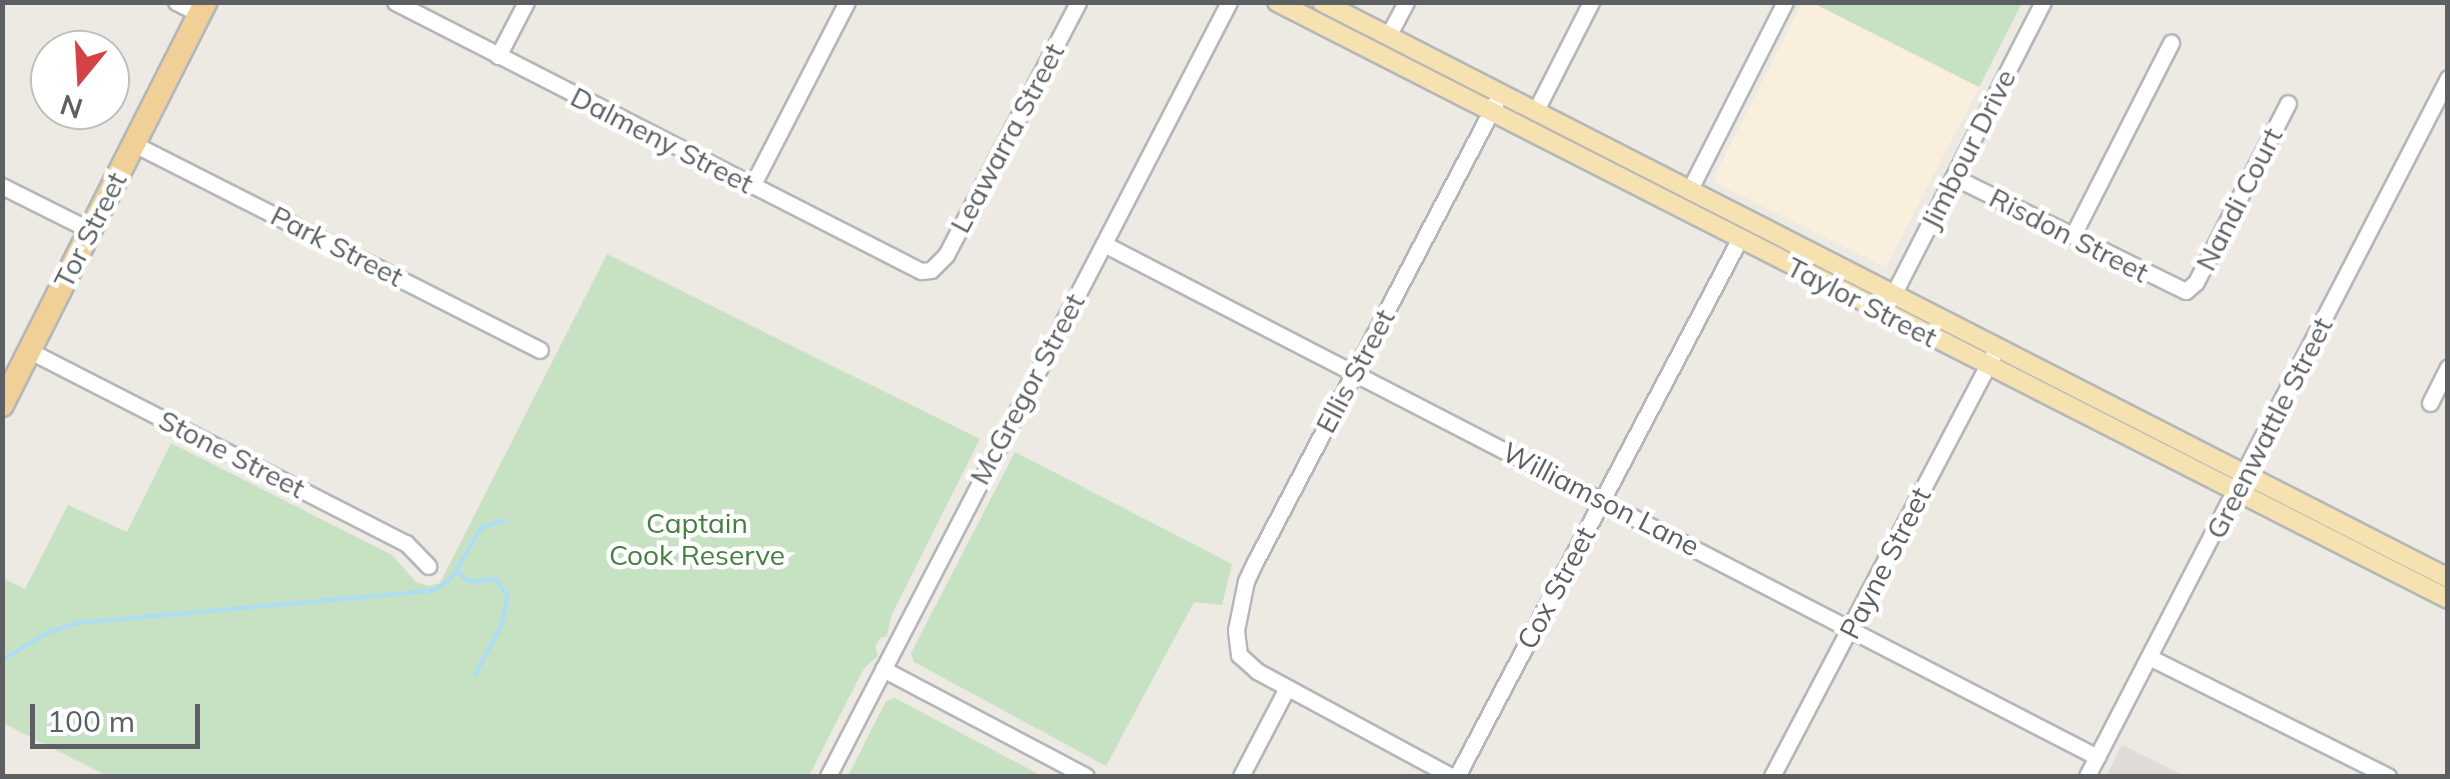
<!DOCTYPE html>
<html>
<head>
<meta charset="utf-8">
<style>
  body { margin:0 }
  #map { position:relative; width:2450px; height:779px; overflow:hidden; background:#edeae4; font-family:Mulish,sans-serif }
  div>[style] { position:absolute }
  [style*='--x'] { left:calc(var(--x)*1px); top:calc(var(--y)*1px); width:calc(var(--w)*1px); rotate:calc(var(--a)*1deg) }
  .commercial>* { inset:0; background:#f9efdc }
  .industrial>* { inset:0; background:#dedcd8 }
  .green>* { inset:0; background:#c7e1c3 }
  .stream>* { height:4px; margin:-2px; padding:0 2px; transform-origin:2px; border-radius:2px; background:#acddf5 }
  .roads { filter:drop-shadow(2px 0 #b4b6b9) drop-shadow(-2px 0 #b4b6b9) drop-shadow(0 2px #b4b6b9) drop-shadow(0 -2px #b4b6b9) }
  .minor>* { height:15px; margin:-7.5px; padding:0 7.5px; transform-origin:7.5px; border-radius:7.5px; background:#fff }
  .major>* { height:18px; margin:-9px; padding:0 9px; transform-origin:9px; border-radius:9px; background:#f5e2b0 }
  .highway>* { height:22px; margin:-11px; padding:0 11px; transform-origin:11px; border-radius:11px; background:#f0d097 }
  span { translate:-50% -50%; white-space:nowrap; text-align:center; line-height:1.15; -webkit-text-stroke:9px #fff; paint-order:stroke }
  .street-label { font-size:28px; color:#5c6063 }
  .park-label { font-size:28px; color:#437f3f }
  .frame { position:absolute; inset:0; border:5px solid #5c6063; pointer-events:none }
  .north { position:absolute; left:30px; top:30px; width:100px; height:100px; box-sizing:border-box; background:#fff; border:2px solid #bebfc1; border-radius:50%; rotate:198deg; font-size:28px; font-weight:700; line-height:40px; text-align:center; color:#5c6063 }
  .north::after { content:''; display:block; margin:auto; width:35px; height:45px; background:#d44247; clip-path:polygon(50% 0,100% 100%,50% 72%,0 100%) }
  .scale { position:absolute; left:30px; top:704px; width:170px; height:45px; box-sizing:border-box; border:5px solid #5c6063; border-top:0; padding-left:12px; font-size:30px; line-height:35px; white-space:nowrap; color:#5c6063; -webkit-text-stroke:8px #fff; paint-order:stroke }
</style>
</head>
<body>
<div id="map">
  <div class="commercial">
    <i style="clip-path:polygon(1802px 3px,1813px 3px,1979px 87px,1886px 267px,1717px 184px,1714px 177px)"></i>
  </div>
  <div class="industrial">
    <i style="clip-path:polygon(2122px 745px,2185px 776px,2106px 776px)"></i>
  </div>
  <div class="green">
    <i style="clip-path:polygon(1813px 3px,2022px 3px,1979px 87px)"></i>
    <i style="clip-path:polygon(607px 254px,980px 439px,892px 614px,887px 636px,880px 638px,875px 646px,878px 656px,864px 668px,809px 776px,107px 776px,3px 723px,3px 578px,25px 589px,68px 505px,127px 532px,171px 443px,392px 555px,416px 582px,429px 586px,440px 583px)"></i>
    <i style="clip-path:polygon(1015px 452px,1232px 564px,1222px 605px,1194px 602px,1106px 766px,914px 662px,911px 653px)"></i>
    <i style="clip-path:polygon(895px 698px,1042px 776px,848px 776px,886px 701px)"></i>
  </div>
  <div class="stream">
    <i style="--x:456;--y:571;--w:18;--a:38"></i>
    <i style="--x:470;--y:582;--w:25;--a:-7"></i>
    <i style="--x:495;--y:579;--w:21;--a:53"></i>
    <i style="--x:508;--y:596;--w:29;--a:102"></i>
    <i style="--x:502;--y:624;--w:58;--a:117.9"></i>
    <i style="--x:2;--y:660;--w:52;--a:-31"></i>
    <i style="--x:47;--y:633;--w:32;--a:-18"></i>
    <i style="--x:77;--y:623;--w:356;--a:-5.2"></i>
    <i style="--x:432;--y:591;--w:22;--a:-32"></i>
    <i style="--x:451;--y:579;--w:59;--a:-59.5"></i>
    <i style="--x:481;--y:528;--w:25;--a:-18"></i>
  </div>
  <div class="roads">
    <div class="minor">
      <i style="--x:176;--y:2;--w:27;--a:27"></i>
      <i style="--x:395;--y:2;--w:591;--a:27.09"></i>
      <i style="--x:921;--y:271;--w:10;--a:-6"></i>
      <i style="--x:931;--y:270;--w:21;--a:-45"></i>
      <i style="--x:946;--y:255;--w:285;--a:-62.4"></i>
      <i style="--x:1388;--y:36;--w:38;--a:-62"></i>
      <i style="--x:498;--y:56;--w:61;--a:-62.6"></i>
      <i style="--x:1535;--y:112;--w:123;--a:-63"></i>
      <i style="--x:134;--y:144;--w:455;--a:26.9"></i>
      <i style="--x:1954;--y:177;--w:258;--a:26.2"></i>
      <i style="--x:2186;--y:291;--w:13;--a:-42"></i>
      <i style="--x:2196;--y:282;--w:201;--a:-62.8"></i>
      <i style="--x:2;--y:186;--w:98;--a:26.6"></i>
      <i style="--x:752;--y:186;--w:207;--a:-62.7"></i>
      <i style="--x:1689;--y:191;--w:212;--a:-63.1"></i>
      <i style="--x:2073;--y:235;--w:216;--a:-63"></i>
      <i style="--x:1104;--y:244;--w:1118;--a:27.32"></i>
      <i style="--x:1893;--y:295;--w:329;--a:-62.9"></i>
      <i style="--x:30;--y:351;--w:422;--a:27.1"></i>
      <i style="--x:406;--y:543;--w:32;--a:46"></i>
      <i style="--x:2430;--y:403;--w:40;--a:-63.4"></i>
      <i style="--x:2149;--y:657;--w:267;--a:26.5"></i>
      <i style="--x:883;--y:669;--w:229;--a:27.8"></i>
      <i style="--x:828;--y:776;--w:872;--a:-62.61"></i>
      <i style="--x:1241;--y:776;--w:99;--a:-62.4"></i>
      <i style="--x:1451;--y:776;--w:221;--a:-151.6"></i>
      <i style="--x:1257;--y:671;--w:24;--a:-138"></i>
      <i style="--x:1239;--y:655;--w:25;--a:-97"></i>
      <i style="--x:1236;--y:630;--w:50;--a:-78.5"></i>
      <i style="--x:1246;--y:581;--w:23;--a:-65"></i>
      <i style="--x:1256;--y:560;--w:526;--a:-62.36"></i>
      <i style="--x:1457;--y:776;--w:606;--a:-62.25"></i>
      <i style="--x:1772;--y:776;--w:484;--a:-62.3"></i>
      <i style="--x:2087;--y:776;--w:786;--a:-62.65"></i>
    </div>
    <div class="major">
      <i style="--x:1277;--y:2;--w:1314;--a:27.01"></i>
      <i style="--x:1322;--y:2;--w:1265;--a:27.09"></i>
    </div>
    <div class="highway">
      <i style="--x:2;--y:405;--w:452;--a:-63.2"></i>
    </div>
  </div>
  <div class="street-label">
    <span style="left:1007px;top:138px;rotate:-62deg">Leawarra Street</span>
    <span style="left:662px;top:140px;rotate:27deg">Dalmeny Street</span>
    <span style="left:1968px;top:149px;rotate:-63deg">Jimbour Drive</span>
    <span style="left:2239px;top:199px;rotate:-63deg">Nandi Court</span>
    <span style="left:90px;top:230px;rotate:-63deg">Tor Street</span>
    <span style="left:2069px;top:235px;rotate:27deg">Risdon Street</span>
    <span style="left:337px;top:246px;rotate:27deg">Park Street</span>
    <span style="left:1862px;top:302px;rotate:27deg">Taylor Street</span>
    <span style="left:1355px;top:371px;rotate:-62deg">Ellis Street</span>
    <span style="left:1027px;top:389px;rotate:-62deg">McGregor Street</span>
    <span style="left:2269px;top:428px;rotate:-63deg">Greenwattle Street</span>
    <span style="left:232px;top:454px;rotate:27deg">Stone Street</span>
    <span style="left:1601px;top:499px;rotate:27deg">Williamson Lane</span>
    <span style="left:1885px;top:563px;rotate:-63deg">Payne Street</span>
    <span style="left:1556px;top:588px;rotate:-62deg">Cox Street</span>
  </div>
  <div class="park-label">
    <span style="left:697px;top:539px">Captain<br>Cook Reserve</span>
  </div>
  <div class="frame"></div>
  <div class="north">N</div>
  <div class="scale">100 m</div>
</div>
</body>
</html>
